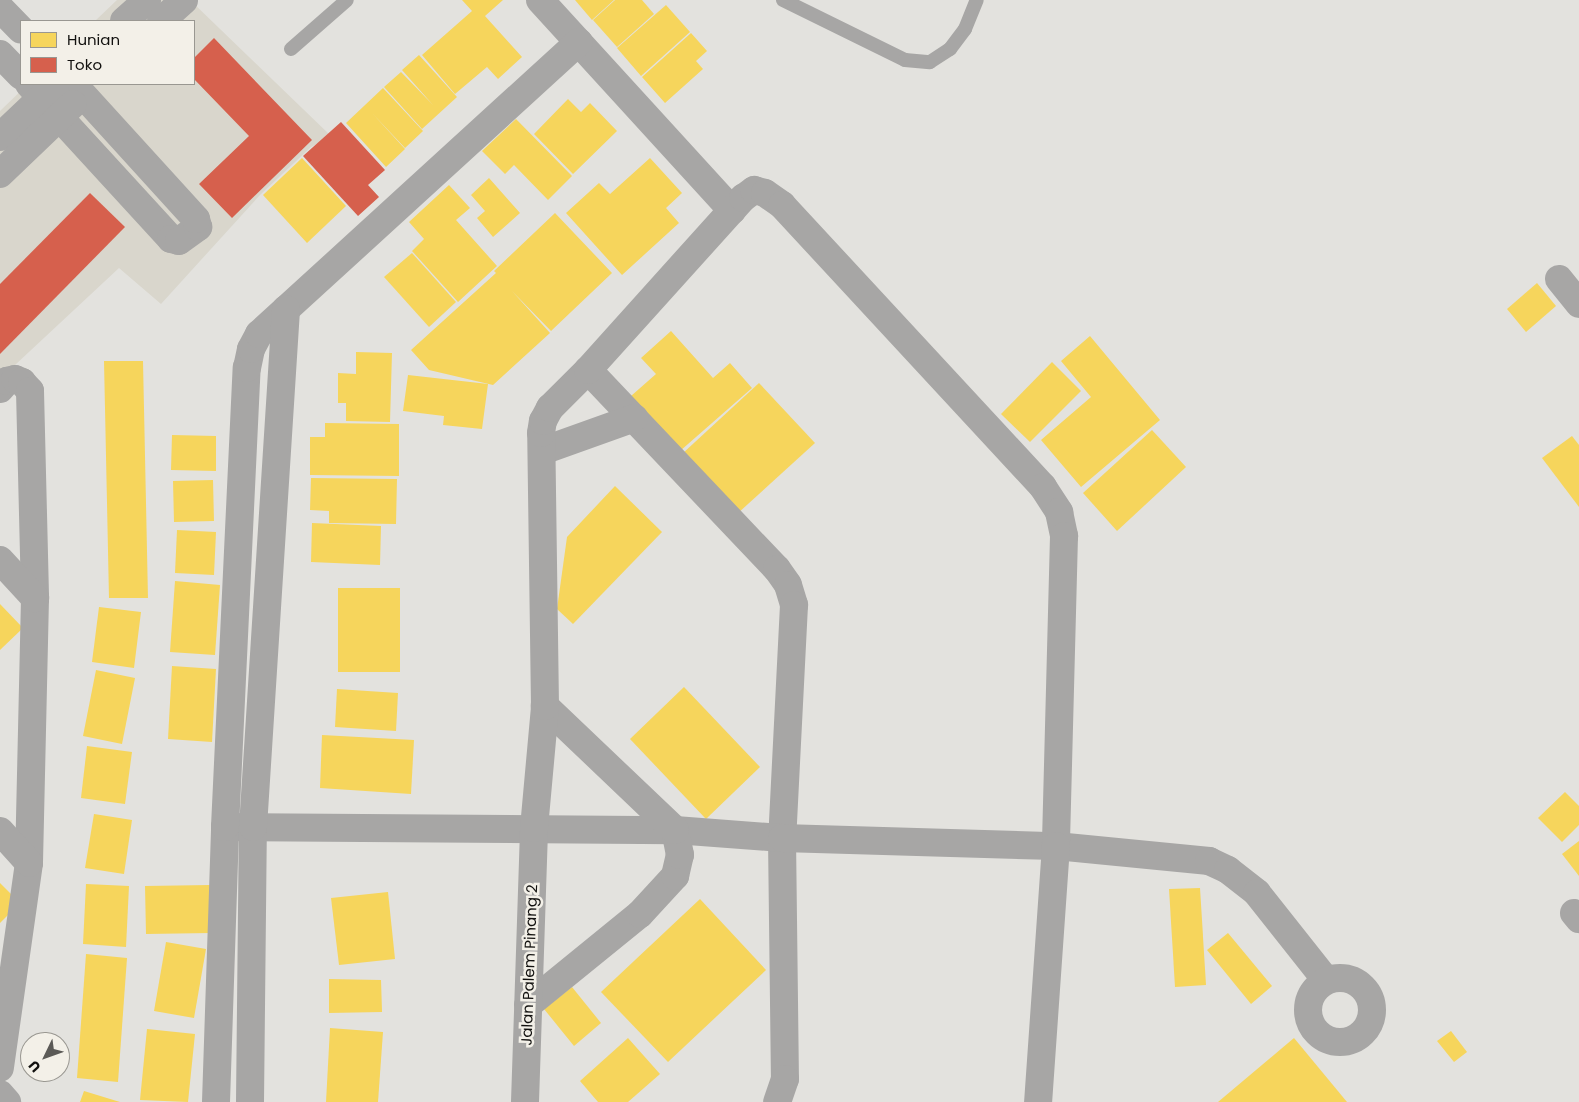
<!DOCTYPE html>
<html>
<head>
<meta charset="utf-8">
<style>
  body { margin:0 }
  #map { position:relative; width:1579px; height:1102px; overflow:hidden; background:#e3e2de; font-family:Poppins,sans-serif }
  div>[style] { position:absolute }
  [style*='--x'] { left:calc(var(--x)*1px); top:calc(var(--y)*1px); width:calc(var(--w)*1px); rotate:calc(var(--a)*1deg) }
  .built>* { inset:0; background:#d9d6cc }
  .homes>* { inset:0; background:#f6d55c }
  .shops>* { inset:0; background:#d6604d }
  .lane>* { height:14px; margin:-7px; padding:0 7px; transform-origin:7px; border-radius:7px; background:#a7a6a5 }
  .street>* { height:28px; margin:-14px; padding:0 14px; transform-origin:14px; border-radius:14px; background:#a7a6a5 }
  .street>.ring { margin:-14px; padding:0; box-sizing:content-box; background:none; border:28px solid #a7a6a5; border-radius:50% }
  span { translate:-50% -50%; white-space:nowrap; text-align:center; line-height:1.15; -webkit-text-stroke:5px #f3f0e8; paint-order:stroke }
  .street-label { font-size:15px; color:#12110f }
  .legend { position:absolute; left:20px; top:20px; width:175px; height:65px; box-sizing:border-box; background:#f3f0e8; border:1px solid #999791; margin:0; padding:6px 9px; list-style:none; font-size:15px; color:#12110f }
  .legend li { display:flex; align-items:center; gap:10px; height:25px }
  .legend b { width:25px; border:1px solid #999791 }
  .north { position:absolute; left:20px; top:1032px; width:50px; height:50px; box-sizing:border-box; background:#f3f0e8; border:1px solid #999791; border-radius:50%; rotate:228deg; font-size:14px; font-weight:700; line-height:20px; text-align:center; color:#12110f }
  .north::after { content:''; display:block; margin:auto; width:18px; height:22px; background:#5b5a57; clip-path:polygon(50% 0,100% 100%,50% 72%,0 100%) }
</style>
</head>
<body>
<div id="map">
  <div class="built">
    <i style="clip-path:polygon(117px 0,190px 0,331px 136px,311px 147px,260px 195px,161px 304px,119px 268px,0 379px,0 111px,28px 84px,194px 84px,194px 21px,95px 21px)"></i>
  </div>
  <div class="homes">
    <i style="clip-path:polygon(462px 0,503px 0,485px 16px,522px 57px,498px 79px,487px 67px,455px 94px,422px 55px,472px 11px)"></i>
    <i style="clip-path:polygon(575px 0,614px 0,592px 20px)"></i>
    <i style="clip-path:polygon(615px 0,642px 0,654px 14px,617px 47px,593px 20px)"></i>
    <i style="clip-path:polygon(666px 5px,690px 32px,641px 76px,617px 48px)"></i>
    <i style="clip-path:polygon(691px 33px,707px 51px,696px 61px,703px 69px,665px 103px,642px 77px)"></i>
    <i style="clip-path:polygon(419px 55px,457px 97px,422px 129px,384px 87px,401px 72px,433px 105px,402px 70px)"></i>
    <i style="clip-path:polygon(383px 88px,423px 131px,405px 148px,372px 113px,405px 149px,386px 167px,346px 123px)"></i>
    <i style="clip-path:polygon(568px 99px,581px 112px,590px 103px,617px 131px,573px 174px,534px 134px)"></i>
    <i style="clip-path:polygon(516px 119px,572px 176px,548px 200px,514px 165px,505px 174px,482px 151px)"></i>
    <i style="clip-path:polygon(302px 158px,346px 206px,307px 243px,263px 195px)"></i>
    <i style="clip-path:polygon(650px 158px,682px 193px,666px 208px,679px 223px,622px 275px,566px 213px,599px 183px,610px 194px)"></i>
    <i style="clip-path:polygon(489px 178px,520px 213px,493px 237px,477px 218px,485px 211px,471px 195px)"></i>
    <i style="clip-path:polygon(449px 185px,470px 208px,456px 220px,497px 266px,458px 302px,412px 251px,424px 239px,409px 222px)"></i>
    <i style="clip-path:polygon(555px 213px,612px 273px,551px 331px,512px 291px,550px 333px,493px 385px,429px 370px,411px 350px,496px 273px,494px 271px)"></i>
    <i style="clip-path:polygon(412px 253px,456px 302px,429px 327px,384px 277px)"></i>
    <i style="clip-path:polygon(1537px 283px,1556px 306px,1526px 332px,1507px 309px)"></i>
    <i style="clip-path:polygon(671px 331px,713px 378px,730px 363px,752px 388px,680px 451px,631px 396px,656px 374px,641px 358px)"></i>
    <i style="clip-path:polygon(1090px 336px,1160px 420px,1081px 487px,1041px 440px,1091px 397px,1061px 361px)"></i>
    <i style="clip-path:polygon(356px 352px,392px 353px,390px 422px,346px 421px,346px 403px,338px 403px,338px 373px,356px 374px)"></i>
    <i style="clip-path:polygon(104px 361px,143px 361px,148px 598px,109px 598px)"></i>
    <i style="clip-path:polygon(1052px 362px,1081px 391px,1030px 442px,1001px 414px)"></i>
    <i style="clip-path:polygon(408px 375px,488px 384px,482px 429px,443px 425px,444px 416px,403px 411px)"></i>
    <i style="clip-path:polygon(759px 383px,815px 443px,737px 514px,682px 454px)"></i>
    <i style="clip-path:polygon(325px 423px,399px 424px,399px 476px,310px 475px,310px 437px,325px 437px)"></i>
    <i style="clip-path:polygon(1152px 430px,1186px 467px,1117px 531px,1083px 493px)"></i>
    <i style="clip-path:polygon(172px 435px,216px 436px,216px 471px,171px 470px)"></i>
    <i style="clip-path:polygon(1572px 436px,1579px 445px,1579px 507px,1542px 458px)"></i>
    <i style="clip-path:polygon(311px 478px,397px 479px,396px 524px,329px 523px,329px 511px,310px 510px)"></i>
    <i style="clip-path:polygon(213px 480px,214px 521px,174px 522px,173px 481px)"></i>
    <i style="clip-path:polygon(615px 486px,662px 532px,573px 624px,557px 609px,567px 537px)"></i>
    <i style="clip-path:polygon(312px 523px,381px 526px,380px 565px,311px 562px)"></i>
    <i style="clip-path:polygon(177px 530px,216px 532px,214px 575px,175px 573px)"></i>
    <i style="clip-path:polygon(175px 581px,220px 585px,215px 655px,170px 652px)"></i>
    <i style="clip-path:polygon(338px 588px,400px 588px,400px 672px,338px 672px)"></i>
    <i style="clip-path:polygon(0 604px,23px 628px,0 650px)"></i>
    <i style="clip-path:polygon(99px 607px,141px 612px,134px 668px,92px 662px)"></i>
    <i style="clip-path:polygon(172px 666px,216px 669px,212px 742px,168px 739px)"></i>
    <i style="clip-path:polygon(96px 670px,135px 678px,122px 744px,83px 736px)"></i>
    <i style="clip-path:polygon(684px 687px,760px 767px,706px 819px,630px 739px)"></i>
    <i style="clip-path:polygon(337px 689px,398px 693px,396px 731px,335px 727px)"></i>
    <i style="clip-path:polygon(322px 735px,414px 740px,411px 794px,320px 788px)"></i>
    <i style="clip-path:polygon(87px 746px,132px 752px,125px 804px,81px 798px)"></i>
    <i style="clip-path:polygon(1565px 792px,1579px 806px,1579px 825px,1562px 842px,1538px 818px)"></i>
    <i style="clip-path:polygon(94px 814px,132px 820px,124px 874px,85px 868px)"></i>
    <i style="clip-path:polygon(1579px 841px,1579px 876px,1562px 854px)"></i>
    <i style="clip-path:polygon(0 883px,20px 903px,0 923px)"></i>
    <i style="clip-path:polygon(86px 884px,129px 886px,126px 947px,83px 944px)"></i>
    <i style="clip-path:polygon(210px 885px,211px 933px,146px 934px,145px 886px)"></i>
    <i style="clip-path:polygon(1200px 888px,1206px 985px,1175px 987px,1169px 889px)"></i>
    <i style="clip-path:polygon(388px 892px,395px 959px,339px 965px,331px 898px)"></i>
    <i style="clip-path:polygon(700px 899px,766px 970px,668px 1062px,601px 992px)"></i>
    <i style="clip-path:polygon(1228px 933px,1272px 986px,1251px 1004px,1207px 950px)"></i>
    <i style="clip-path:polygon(166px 942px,206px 949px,194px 1018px,154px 1011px)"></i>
    <i style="clip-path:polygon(86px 954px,127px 958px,118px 1082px,77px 1078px)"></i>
    <i style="clip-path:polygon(329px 979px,381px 980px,382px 1012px,329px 1013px)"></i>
    <i style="clip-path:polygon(572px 987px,601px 1023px,574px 1046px,544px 1009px)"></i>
    <i style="clip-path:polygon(330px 1028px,383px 1032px,378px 1102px,326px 1102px)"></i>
    <i style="clip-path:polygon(147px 1029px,195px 1034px,188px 1102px,140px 1100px)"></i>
    <i style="clip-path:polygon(1451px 1031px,1467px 1052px,1454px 1062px,1437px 1041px)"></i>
    <i style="clip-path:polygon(628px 1038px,660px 1074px,628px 1102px,598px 1102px,580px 1081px)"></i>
    <i style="clip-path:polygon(1294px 1038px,1347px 1102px,1218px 1102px)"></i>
    <i style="clip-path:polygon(84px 1091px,120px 1102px,80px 1102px)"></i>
  </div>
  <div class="shops">
    <i style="clip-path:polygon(214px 38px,312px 140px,232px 218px,199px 184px,249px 136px,194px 79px,194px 58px)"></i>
    <i style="clip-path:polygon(341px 122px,385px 170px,368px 185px,379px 197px,358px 216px,303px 156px)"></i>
    <i style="clip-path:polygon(90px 193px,125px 227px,0 354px,0 284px)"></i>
  </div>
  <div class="lane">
    <i style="--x:783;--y:0;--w:136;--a:26.2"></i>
    <i style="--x:905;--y:60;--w:25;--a:5"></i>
    <i style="--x:930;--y:62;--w:24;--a:-33"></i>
    <i style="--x:950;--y:49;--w:25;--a:-53"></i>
    <i style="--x:965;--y:29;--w:31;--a:-68"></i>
    <i style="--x:291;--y:49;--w:74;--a:-41.2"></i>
  </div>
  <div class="street">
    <i style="--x:540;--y:0;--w:285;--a:47.6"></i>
    <i style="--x:0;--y:8;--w:30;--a:46"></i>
    <i style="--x:124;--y:21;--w:31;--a:-42"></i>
    <i style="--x:161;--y:21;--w:31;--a:-42"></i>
    <i style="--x:0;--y:54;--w:30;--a:46"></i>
    <i style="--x:29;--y:84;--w:210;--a:47.5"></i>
    <i style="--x:171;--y:239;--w:8;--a:14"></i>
    <i style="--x:179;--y:241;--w:24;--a:-36"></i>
    <i style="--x:198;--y:227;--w:8;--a:-104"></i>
    <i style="--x:196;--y:219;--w:183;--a:-132.3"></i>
    <i style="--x:0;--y:137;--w:76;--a:-43.4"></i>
    <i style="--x:0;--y:174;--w:101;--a:-43.8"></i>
    <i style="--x:1559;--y:279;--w:32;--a:51"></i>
    <i style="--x:588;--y:370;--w:274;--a:46.5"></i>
    <i style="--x:777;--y:569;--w:19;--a:55"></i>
    <i style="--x:788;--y:585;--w:21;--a:73"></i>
    <i style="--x:794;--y:605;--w:233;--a:92.9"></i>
    <i style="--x:782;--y:838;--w:241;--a:89.3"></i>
    <i style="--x:785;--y:1079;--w:24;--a:109"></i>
    <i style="--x:0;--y:389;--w:11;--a:-49"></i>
    <i style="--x:7;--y:381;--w:8;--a:-14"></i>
    <i style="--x:15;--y:379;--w:8;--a:23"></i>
    <i style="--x:22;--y:382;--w:12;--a:48"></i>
    <i style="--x:30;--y:391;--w:207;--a:88.6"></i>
    <i style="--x:35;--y:598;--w:265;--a:91.3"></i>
    <i style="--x:29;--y:863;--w:207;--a:98.1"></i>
    <i style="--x:542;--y:451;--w:98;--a:-19.7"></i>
    <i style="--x:0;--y:560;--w:52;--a:47.4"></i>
    <i style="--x:225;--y:827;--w:450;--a:0.4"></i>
    <i style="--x:675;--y:830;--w:107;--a:4.3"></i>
    <i style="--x:782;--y:838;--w:274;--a:1.7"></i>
    <i style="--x:1056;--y:846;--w:154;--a:5.6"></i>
    <i style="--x:1209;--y:861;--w:21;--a:25"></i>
    <i style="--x:1228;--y:870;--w:37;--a:38"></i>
    <i style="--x:1257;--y:893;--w:111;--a:51.6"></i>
    <i style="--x:0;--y:831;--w:43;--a:47.8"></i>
    <i style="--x:1574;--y:913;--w:8;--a:50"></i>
    <i class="ring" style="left:1308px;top:978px;width:36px;height:36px"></i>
    <i style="--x:528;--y:1005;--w:144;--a:-39.1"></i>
    <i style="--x:640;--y:914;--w:52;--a:-47.4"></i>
    <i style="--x:675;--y:876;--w:22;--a:-77"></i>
    <i style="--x:680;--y:855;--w:25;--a:-101"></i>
    <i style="--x:675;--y:830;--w:180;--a:-136.4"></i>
    <i style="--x:0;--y:1094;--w:11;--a:49"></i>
    <i style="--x:216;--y:1102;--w:275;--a:-88.1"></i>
    <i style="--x:225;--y:827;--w:460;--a:-87.3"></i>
    <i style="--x:247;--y:368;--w:19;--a:-78"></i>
    <i style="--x:251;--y:349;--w:17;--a:-62"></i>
    <i style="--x:259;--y:334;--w:433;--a:-42.4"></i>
    <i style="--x:250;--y:1102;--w:275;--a:-89.4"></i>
    <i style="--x:253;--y:827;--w:519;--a:-86.35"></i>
    <i style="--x:525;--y:1102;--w:274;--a:-88.1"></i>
    <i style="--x:534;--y:828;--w:122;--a:-84.8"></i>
    <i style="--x:545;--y:706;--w:273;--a:-90.8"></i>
    <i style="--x:541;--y:433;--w:12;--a:-81"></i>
    <i style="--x:543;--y:421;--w:15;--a:-62"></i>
    <i style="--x:550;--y:408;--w:54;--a:-45"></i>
    <i style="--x:588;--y:370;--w:232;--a:-48"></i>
    <i style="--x:743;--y:198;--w:14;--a:-36"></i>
    <i style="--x:754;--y:190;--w:11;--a:15"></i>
    <i style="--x:765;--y:193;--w:21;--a:35"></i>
    <i style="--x:782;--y:205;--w:384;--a:47.2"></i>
    <i style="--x:1043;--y:487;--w:30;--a:57"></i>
    <i style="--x:1059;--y:512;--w:25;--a:78"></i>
    <i style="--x:1064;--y:536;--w:310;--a:91.5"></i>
    <i style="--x:1056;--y:846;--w:257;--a:94"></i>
  </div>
  <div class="street-label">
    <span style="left:529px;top:965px;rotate:-88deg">Jalan Palem Pinang 2</span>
  </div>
  <ul class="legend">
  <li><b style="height:14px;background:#f6d55c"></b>Hunian</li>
  <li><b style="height:14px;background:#d6604d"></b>Toko</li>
  </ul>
  <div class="north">U</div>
</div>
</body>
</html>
